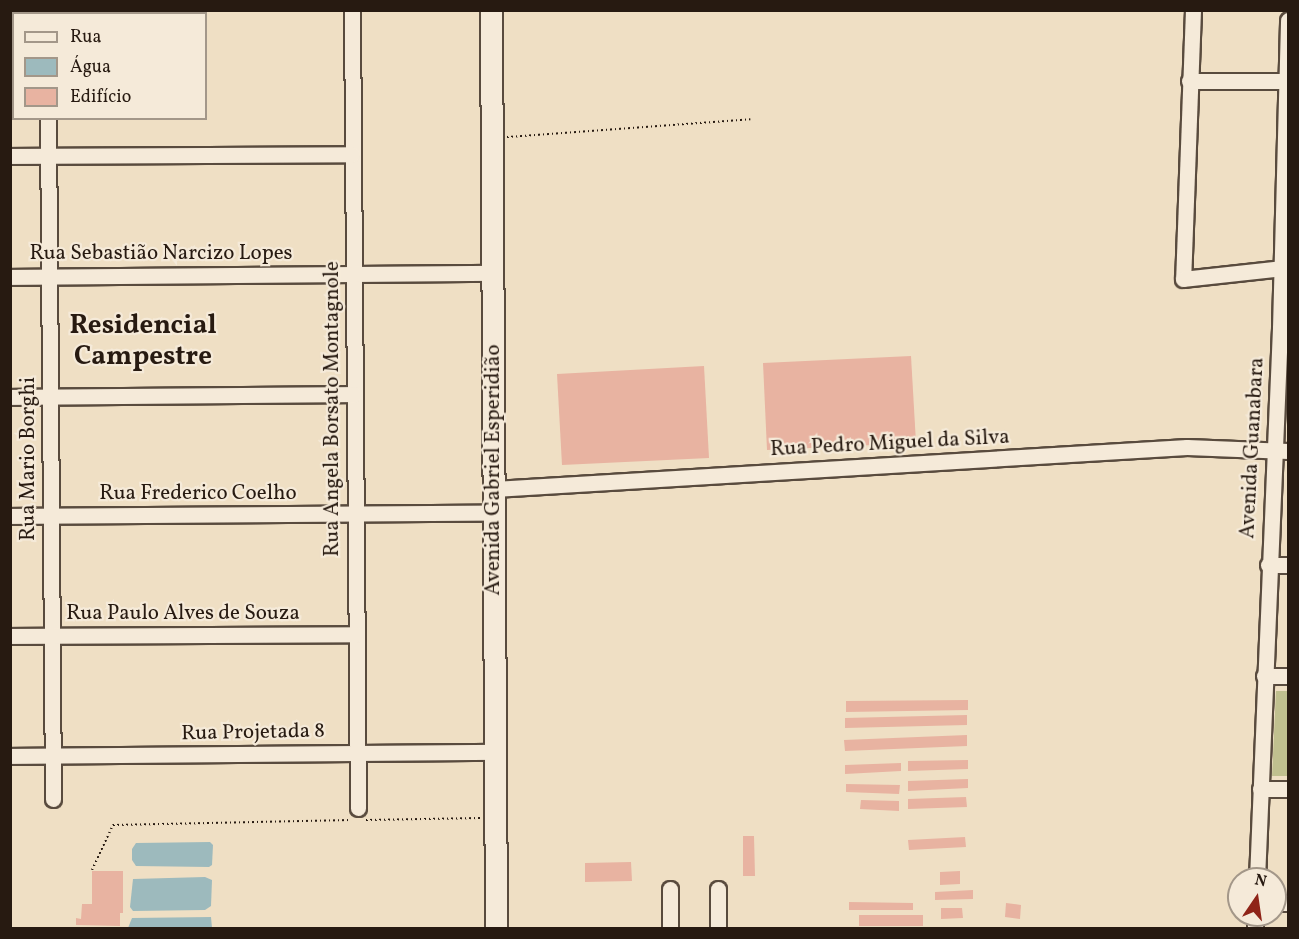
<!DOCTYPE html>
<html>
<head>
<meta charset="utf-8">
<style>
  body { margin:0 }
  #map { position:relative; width:1299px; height:939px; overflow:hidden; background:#efdfc4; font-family:Vollkorn,serif }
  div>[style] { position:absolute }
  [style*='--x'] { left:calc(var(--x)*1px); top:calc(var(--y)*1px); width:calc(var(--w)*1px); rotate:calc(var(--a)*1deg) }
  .green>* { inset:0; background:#c0c08f }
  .water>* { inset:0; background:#9dbabd }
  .building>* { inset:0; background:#e8b3a1 }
  .path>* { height:2px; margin-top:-1px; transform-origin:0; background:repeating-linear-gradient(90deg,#271a11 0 1.5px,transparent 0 4.5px) }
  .roads { filter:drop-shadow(2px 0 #594b3e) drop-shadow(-2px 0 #594b3e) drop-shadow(0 2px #594b3e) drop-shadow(0 -2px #594b3e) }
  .street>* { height:15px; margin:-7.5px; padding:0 7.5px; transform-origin:7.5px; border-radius:7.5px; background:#f5ead9 }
  .secondary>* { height:21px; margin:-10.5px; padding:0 10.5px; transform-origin:10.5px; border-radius:10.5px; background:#f5ead9 }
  span { translate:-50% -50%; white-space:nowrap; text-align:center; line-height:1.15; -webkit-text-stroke:4.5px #f5ead9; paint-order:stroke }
  .street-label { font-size:21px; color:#271a11 }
  .district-label { font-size:27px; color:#271a11; font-weight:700 }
  .frame { position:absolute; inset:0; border:12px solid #271a11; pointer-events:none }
  .legend { position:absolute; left:12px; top:12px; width:195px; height:108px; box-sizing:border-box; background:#f5ead9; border:2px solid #a39789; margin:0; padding:8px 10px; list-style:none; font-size:18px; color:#271a11 }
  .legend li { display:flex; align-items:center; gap:12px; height:30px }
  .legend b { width:30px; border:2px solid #a39789 }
  .north { position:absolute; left:1227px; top:867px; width:60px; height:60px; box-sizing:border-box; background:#f5ead9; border:2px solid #a39789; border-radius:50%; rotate:13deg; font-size:16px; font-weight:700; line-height:24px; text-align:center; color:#271a11 }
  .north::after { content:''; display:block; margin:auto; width:21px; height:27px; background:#8f2418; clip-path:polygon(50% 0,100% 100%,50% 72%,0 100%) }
</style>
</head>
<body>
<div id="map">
  <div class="green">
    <i style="clip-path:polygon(1276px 691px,1288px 691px,1288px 776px,1272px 776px)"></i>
  </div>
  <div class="water">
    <i style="clip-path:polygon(210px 842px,213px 845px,212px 865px,209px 867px,136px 866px,132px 860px,132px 849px,136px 843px)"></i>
    <i style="clip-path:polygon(205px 877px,212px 880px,211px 906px,205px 910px,133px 911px,130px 907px,133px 879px)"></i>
    <i style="clip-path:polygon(132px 918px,211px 917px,212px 928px,128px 928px)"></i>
  </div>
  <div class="building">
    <i style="clip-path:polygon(911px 356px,916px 443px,767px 450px,763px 363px)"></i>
    <i style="clip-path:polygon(704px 366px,709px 458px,562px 465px,557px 374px)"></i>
    <i style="clip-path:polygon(968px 700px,968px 710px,846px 712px,846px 701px)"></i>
    <i style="clip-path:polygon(967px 715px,967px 725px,845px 728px,845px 718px)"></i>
    <i style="clip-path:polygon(967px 735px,967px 746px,845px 751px,844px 740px)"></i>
    <i style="clip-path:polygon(968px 760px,968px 769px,908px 771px,908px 761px)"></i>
    <i style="clip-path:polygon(901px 763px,901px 771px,845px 774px,845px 765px)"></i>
    <i style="clip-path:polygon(968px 779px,968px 788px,908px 791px,908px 781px)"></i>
    <i style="clip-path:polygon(846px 784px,900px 785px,899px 794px,846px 792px)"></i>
    <i style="clip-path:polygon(966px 797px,967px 807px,908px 809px,908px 799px)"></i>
    <i style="clip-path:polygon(861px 800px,899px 801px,899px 811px,860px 809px)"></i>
    <i style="clip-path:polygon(743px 836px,754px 836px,755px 876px,743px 876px)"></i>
    <i style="clip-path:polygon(965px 837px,966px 847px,909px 850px,908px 840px)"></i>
    <i style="clip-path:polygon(631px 862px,632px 881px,585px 882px,585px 863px)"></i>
    <i style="clip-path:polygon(92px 871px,123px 871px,123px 913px,120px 913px,120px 926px,76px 925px,76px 918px,81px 919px,82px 904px,92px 904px)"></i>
    <i style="clip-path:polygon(960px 871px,960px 884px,940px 885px,940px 872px)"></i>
    <i style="clip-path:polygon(973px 890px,973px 899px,935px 900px,935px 892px)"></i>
    <i style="clip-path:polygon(849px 902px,913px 903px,913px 910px,849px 910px)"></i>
    <i style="clip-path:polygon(1006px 903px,1021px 905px,1020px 919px,1005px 917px)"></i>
    <i style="clip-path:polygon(941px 908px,962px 908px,963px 918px,941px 919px)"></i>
    <i style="clip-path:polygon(859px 915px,923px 915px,923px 926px,859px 926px)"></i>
  </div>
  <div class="path">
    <i style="--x:507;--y:137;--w:244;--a:-4.2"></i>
    <i style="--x:366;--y:820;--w:114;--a:-1"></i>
    <i style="--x:92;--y:870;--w:50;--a:-65"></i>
    <i style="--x:113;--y:825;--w:238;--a:-1.2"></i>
  </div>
  <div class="roads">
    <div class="street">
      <i style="--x:352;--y:10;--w:798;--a:89.57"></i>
      <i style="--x:1193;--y:10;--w:269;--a:92.1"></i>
      <i style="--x:1183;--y:279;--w:100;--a:-6.3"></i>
      <i style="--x:10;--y:11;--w:137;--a:-0.4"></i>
      <i style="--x:1189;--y:81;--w:99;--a:0"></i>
      <i style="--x:48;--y:118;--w:681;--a:89.58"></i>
      <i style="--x:10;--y:156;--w:342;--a:-0.3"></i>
      <i style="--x:10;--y:277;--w:482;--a:-0.5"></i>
      <i style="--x:10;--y:397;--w:344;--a:-0.5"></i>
      <i style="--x:494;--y:489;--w:694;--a:-3.47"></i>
      <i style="--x:1187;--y:447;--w:101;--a:2.3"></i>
      <i style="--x:10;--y:516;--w:484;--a:-0.4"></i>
      <i style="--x:1268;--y:565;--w:20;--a:0"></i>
      <i style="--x:10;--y:636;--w:346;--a:-0.3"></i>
      <i style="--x:1264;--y:676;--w:24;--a:0"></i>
      <i style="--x:10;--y:756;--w:485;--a:-0.5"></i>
      <i style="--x:1260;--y:789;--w:28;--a:0"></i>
      <i style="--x:1257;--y:879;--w:551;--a:-87.61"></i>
      <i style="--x:1280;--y:328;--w:308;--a:-88.5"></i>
      <i style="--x:1275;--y:903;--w:13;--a:0"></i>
      <i style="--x:670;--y:928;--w:39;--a:-90"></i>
      <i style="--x:718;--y:928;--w:39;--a:-90"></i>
      <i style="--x:1255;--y:928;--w:13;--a:-90"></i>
    </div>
    <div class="secondary">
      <i style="--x:491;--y:10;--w:918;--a:89.69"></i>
    </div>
  </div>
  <div class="street-label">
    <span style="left:161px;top:254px">Rua Sebastião Narcizo Lopes</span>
    <span style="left:333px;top:409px;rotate:-90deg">Rua Angela Borsato Montagnole</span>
    <span style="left:890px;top:444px;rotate:-3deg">Rua Pedro Miguel da Silva</span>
    <span style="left:1253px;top:448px;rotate:-87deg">Avenida Guanabara</span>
    <span style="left:29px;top:459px;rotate:-90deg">Rua Mario Borghi</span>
    <span style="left:494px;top:470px;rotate:-90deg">Avenida Gabriel Esperidião</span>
    <span style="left:198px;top:494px">Rua Frederico Coelho</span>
    <span style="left:183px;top:614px">Rua Paulo Alves de Souza</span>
    <span style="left:253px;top:733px;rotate:-1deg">Rua Projetada 8</span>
  </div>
  <div class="district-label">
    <span style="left:143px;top:342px">Residencial<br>Campestre</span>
  </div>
  <div class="frame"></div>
  <ul class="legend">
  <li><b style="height:8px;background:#f5ead9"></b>Rua</li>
  <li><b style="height:16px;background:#9dbabd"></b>Água</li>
  <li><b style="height:16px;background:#e8b3a1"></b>Edifício</li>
  </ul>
  <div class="north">N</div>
</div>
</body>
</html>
